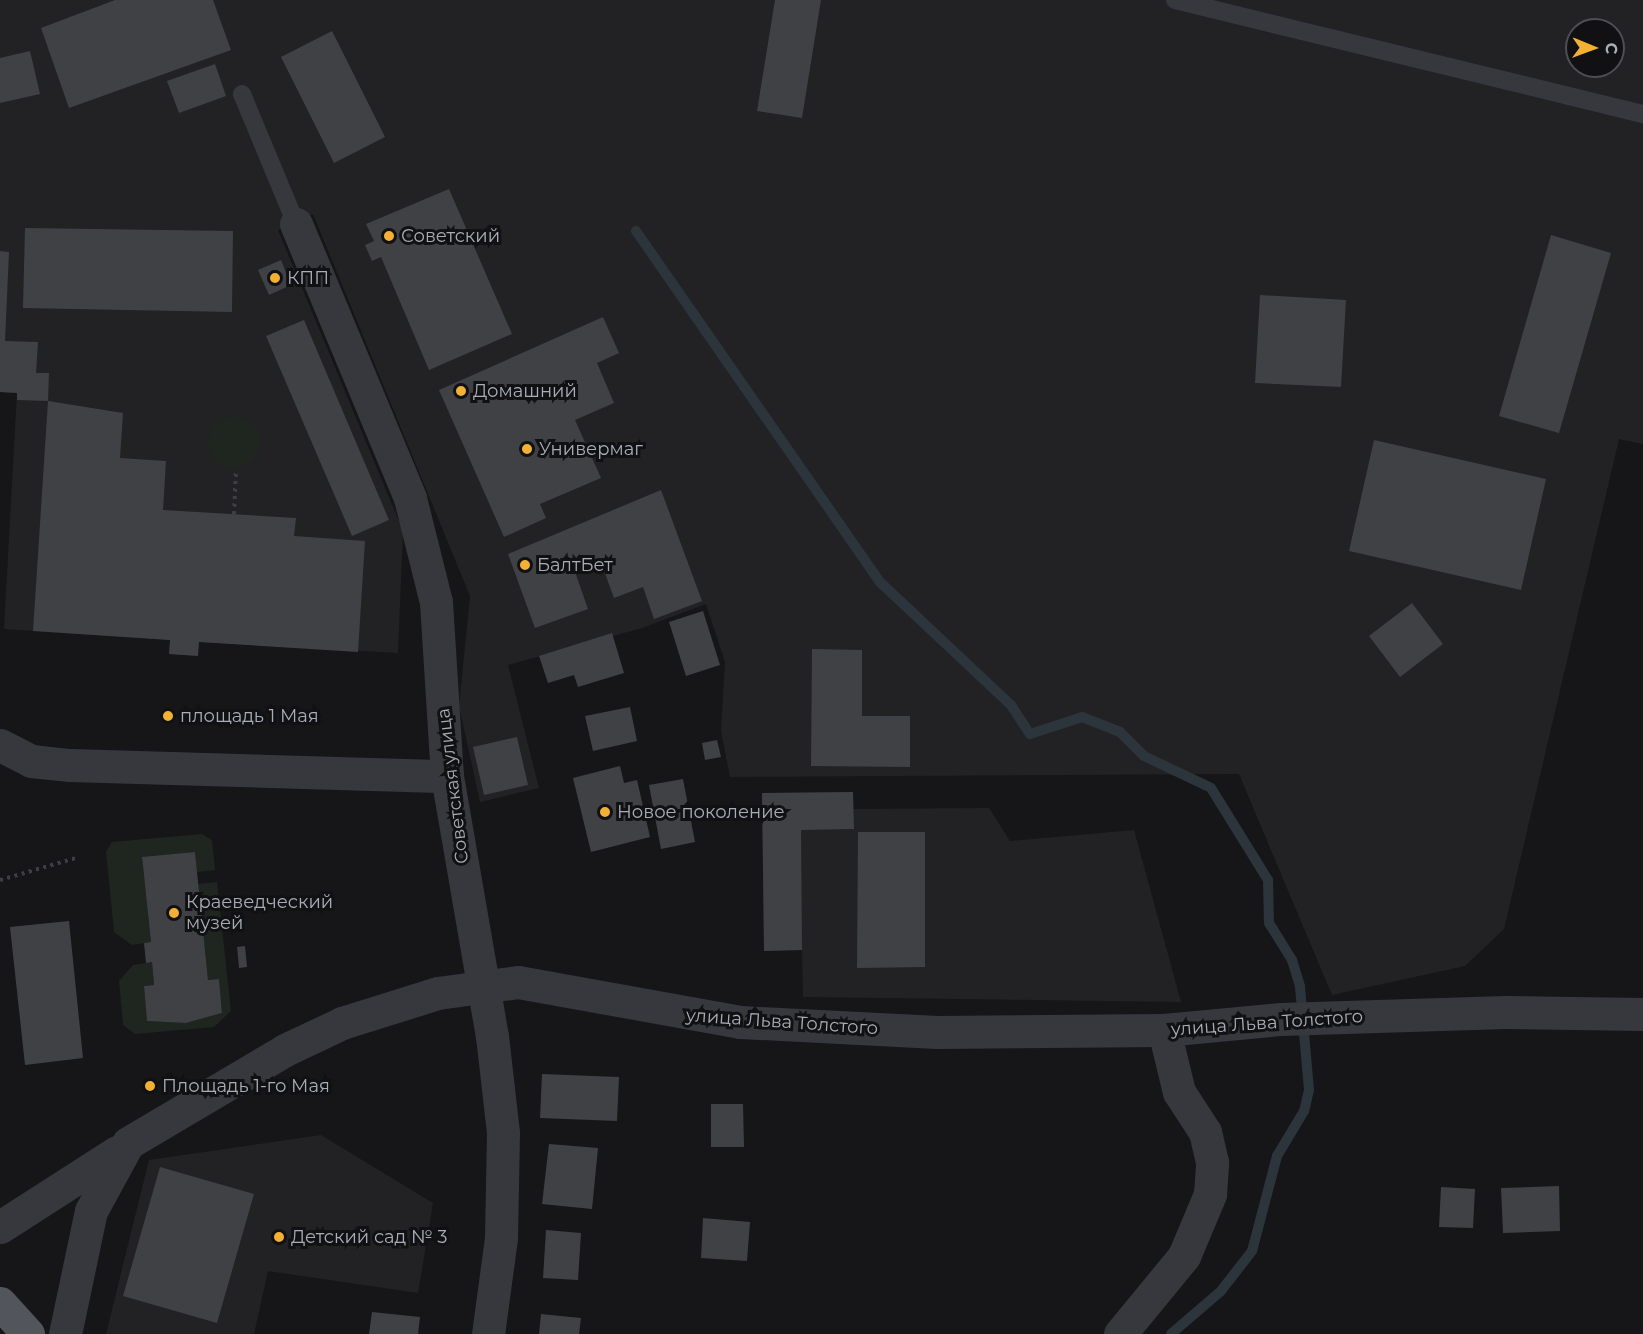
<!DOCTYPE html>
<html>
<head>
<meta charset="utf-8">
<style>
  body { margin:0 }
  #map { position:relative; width:1643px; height:1334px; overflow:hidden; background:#161618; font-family:Montserrat,sans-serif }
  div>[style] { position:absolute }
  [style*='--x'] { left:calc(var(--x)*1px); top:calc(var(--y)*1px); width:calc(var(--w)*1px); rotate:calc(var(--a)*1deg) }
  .built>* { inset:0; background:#222225 }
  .green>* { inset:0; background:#1e261f }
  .round { border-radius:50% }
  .stream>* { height:10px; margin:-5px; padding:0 5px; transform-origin:5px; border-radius:5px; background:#2c353c }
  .building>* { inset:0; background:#404145 }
  .path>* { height:4px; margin-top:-2px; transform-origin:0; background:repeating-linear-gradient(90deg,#3d3f44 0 3px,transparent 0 7.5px) }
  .service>* { height:18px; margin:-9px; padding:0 9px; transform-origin:9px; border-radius:9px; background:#37383d }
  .minor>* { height:33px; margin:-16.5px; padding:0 16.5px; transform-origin:16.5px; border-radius:16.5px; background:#37383d }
  .tertiary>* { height:33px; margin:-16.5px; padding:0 16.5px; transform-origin:16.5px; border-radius:16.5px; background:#37383d }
  .primary>* { height:33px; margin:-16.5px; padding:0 16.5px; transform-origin:16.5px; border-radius:16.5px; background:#53555c }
  .dots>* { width:16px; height:16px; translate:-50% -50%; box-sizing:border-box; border:3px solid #111113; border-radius:50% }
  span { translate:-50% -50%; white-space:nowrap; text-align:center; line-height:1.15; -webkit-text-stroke:6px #111113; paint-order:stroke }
  .poi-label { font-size:18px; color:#a8adb8 }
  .left { translate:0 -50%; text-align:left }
  .street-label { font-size:18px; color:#a8adb8 }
  .north { position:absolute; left:1565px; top:18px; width:60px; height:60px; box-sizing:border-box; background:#111113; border:2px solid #4d4f55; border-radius:50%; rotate:91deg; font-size:16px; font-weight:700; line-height:24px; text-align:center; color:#a8adb8 }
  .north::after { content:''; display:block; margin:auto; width:21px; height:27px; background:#f2b134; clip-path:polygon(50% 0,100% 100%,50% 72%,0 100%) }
</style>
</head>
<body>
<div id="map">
  <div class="built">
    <i style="clip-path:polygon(evenodd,0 0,1643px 0,1643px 444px,1619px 439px,1504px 929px,1465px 966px,1332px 995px,1239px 774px,730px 777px,721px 731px,725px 662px,706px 604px,642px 628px,508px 665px,539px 788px,480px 802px,459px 706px,470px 596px,313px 214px,278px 230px,403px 531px,398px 653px,199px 642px,198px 656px,169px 654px,170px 640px,4px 629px,17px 393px,0 392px,0 0,1577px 30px,1613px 30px,1613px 66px,1577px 66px,1577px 30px)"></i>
    <i style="clip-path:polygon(853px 792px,853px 809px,989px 808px,1010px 841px,1134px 830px,1181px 1002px,803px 997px,802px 950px,764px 951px,762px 793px)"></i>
    <i style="clip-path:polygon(321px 1135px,433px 1203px,418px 1293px,268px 1271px,254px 1334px,106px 1334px,149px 1160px)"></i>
  </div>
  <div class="green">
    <i class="round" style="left:208px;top:416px;width:52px;height:52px"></i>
    <i style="clip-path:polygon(202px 834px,212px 840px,215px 870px,197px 872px,195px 852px,142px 858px,151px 942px,132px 945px,114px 932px,106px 852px,112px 842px)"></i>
    <i style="clip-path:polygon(217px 882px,231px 1011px,214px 1027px,135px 1034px,123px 1025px,119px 981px,133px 965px,152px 962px,154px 985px,144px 986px,147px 1021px,186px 1023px,222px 1013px,219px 979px,208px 980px,198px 884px)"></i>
  </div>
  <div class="stream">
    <i style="--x:636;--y:231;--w:429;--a:55.2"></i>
    <i style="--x:881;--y:583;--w:178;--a:43.2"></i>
    <i style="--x:1011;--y:705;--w:35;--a:57"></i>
    <i style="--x:1030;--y:734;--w:55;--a:-18.1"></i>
    <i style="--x:1082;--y:717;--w:41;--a:21.5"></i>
    <i style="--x:1120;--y:732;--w:34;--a:45"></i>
    <i style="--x:1144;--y:756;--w:74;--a:25.5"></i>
    <i style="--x:1211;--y:788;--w:108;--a:58.2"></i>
    <i style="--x:1268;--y:880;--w:43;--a:88.7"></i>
    <i style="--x:1269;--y:923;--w:44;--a:58.1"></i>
    <i style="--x:1292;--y:960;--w:28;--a:73"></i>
    <i style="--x:1300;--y:987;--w:103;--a:85"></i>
    <i style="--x:1309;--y:1090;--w:22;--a:103"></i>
    <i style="--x:1304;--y:1111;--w:52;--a:121"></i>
    <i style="--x:1277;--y:1156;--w:98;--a:104.7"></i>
    <i style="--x:1252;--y:1251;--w:51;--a:127.8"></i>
    <i style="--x:1221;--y:1291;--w:66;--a:139.3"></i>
  </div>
  <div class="building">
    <i style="clip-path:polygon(115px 0,213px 0,231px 50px,69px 108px,41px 28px)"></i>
    <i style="clip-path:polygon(775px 0,821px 0,802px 118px,757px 111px)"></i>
    <i style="clip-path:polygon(332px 31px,385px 137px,334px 163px,281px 57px)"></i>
    <i style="clip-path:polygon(30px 51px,40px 94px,0 103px,0 58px)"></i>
    <i style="clip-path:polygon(215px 64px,226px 96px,179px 113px,167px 81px)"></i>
    <i style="clip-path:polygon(449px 189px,512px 334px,429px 370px,381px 257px,372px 261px,365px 245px,374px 241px,366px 224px)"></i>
    <i style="clip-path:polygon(25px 228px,233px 231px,232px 312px,23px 308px)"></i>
    <i style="clip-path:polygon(1551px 235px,1611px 253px,1559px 433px,1499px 416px)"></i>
    <i style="clip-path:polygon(0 251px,9px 252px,5px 341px,38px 342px,36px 373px,49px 373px,48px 401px,17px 400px,17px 393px,0 392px)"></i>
    <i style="clip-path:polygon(281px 260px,291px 285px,269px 295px,258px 270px)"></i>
    <i style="clip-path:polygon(1260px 295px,1346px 300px,1341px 387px,1255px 383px)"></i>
    <i style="clip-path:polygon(603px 317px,619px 353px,597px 363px,614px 403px,575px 420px,601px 478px,540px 504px,546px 518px,504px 537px,439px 390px)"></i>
    <i style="clip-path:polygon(304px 320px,389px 520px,352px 536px,266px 336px)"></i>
    <i style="clip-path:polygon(48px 401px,123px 413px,120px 458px,166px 461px,163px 510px,296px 518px,294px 536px,365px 541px,358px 652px,199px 642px,198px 656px,169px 654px,170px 640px,33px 631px)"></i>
    <i style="clip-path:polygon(1374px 440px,1546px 479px,1521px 590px,1349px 551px)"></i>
    <i style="clip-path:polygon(661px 490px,702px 601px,654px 619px,643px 587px,614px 598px,600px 560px,574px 569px,588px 609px,535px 628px,508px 554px)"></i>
    <i style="clip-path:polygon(1412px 603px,1443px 644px,1400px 677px,1369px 636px)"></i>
    <i style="clip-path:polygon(703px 611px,720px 665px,686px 676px,669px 622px)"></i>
    <i style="clip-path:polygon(612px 633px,624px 673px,578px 687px,574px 675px,548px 683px,539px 656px)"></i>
    <i style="clip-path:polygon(812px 649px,862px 650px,862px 716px,910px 716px,910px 767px,811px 766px)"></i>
    <i style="clip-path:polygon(630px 707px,637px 741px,593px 751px,585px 716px)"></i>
    <i style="clip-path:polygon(517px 737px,528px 785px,484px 795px,473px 747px)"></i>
    <i style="clip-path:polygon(717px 740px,721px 757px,705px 760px,702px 743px)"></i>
    <i style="clip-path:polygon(620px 766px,624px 783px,637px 780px,650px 837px,591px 852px,573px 778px)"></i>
    <i style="clip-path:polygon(683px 779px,695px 842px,661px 849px,649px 785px)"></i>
    <i style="clip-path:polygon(853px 792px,854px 829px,801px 830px,802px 950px,764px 951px,762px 793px)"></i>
    <i style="clip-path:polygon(858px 832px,925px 832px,925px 967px,857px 968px)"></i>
    <i style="clip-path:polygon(195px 852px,208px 980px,219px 979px,222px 1013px,186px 1023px,147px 1021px,144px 986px,154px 985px,152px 962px,146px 963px,144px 943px,151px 942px,142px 857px)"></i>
    <i style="clip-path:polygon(69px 921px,83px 1058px,25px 1065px,10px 927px)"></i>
    <i style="clip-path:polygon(245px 946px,247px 967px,239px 968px,237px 947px)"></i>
    <i style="clip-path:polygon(542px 1074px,619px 1077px,617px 1121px,540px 1118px)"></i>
    <i style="clip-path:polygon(711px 1104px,743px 1104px,744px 1147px,711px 1147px)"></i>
    <i style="clip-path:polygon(549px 1144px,598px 1148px,592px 1209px,542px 1204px)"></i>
    <i style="clip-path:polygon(160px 1167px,254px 1194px,217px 1323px,123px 1296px)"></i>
    <i style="clip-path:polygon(1559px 1186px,1560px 1231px,1503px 1233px,1501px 1188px)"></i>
    <i style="clip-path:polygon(1441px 1187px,1475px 1189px,1473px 1228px,1439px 1227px)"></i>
    <i style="clip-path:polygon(703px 1218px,750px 1222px,747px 1261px,701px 1258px)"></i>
    <i style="clip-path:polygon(546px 1230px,581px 1233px,578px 1280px,543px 1278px)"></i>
    <i style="clip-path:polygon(372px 1312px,420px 1317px,418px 1334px,369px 1334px)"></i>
    <i style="clip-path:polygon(541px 1314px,581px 1318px,579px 1334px,539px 1334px)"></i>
  </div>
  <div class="path">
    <i style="--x:234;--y:514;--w:44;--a:-87.4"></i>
    <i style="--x:0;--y:880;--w:82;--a:-16.2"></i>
  </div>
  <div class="service">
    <i style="--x:1175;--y:0;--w:482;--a:13.7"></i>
    <i style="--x:242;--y:94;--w:141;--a:67.4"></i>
  </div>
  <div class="minor">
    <i style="--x:296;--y:224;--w:297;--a:67.4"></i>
    <i style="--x:410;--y:498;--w:107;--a:76"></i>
    <i style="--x:436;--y:602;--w:174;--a:86.4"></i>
    <i style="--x:447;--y:776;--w:264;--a:80.2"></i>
    <i style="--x:492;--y:1036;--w:98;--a:83.5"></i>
    <i style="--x:503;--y:1133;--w:105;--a:91.1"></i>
    <i style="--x:501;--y:1238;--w:97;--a:97.7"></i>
    <i style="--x:0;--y:745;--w:35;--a:27"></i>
    <i style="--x:31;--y:761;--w:39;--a:6"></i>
    <i style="--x:70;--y:765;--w:377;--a:1.7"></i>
    <i style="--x:1120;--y:1334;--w:101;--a:-50.6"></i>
    <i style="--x:1184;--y:1256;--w:67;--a:-67.2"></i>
    <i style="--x:1210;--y:1194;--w:32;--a:-86"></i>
    <i style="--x:1212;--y:1162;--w:31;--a:-103"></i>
    <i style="--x:1205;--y:1132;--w:48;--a:-123"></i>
    <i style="--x:1179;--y:1092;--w:64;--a:-103.6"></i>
  </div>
  <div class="tertiary">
    <i style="--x:0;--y:1227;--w:139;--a:-32.7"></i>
    <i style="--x:65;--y:1334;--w:126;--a:-78.1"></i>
    <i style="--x:91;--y:1211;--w:77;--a:-61.4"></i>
    <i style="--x:128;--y:1143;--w:182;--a:-30.6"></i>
    <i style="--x:285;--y:1050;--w:63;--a:-25.3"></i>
    <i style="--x:342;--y:1023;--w:101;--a:-17.4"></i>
    <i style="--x:438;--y:993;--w:81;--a:-7.8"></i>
    <i style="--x:518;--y:982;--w:226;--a:10.2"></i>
    <i style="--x:740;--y:1022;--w:197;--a:2.9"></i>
    <i style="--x:937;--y:1032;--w:227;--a:-0.5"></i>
    <i style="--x:1164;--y:1030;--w:118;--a:-5.4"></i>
    <i style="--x:1281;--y:1019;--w:225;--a:-1.8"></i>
    <i style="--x:1506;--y:1012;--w:137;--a:0.8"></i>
  </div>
  <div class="primary">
    <i style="--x:0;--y:1303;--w:42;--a:47.9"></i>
  </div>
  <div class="dots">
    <i style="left:389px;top:236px;background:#f2b134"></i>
    <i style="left:275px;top:278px;background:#f2b134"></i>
    <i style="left:461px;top:391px;background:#f2b134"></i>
    <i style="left:527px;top:449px;background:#f2b134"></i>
    <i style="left:525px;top:565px;background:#f2b134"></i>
    <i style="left:168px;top:716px;background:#f2b134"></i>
    <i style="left:605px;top:812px;background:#f2b134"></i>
    <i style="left:174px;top:913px;background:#f2b134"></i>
    <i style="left:150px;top:1086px;background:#f2b134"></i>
    <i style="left:279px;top:1237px;background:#f2b134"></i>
  </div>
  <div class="poi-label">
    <span class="left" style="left:401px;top:236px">Советский</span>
    <span class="left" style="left:287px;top:278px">КПП</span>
    <span class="left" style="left:473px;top:391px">Домашний</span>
    <span class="left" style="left:539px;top:449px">Универмаг</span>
    <span class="left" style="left:537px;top:565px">БалтБет</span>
    <span class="left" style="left:180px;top:716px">площадь 1 Мая</span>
    <span class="left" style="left:617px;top:812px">Новое поколение</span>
    <span class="left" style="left:186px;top:913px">Краеведческий<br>музей</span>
    <span class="left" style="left:162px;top:1086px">Площадь 1-го Мая</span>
    <span class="left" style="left:291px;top:1237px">Детский сад № 3</span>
  </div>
  <div class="street-label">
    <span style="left:453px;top:786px;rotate:-97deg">Советская улица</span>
    <span style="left:782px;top:1022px;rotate:4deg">улица Льва Толстого</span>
    <span style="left:1267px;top:1023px;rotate:-4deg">улица Льва Толстого</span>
  </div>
  <div class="north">С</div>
</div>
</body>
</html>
